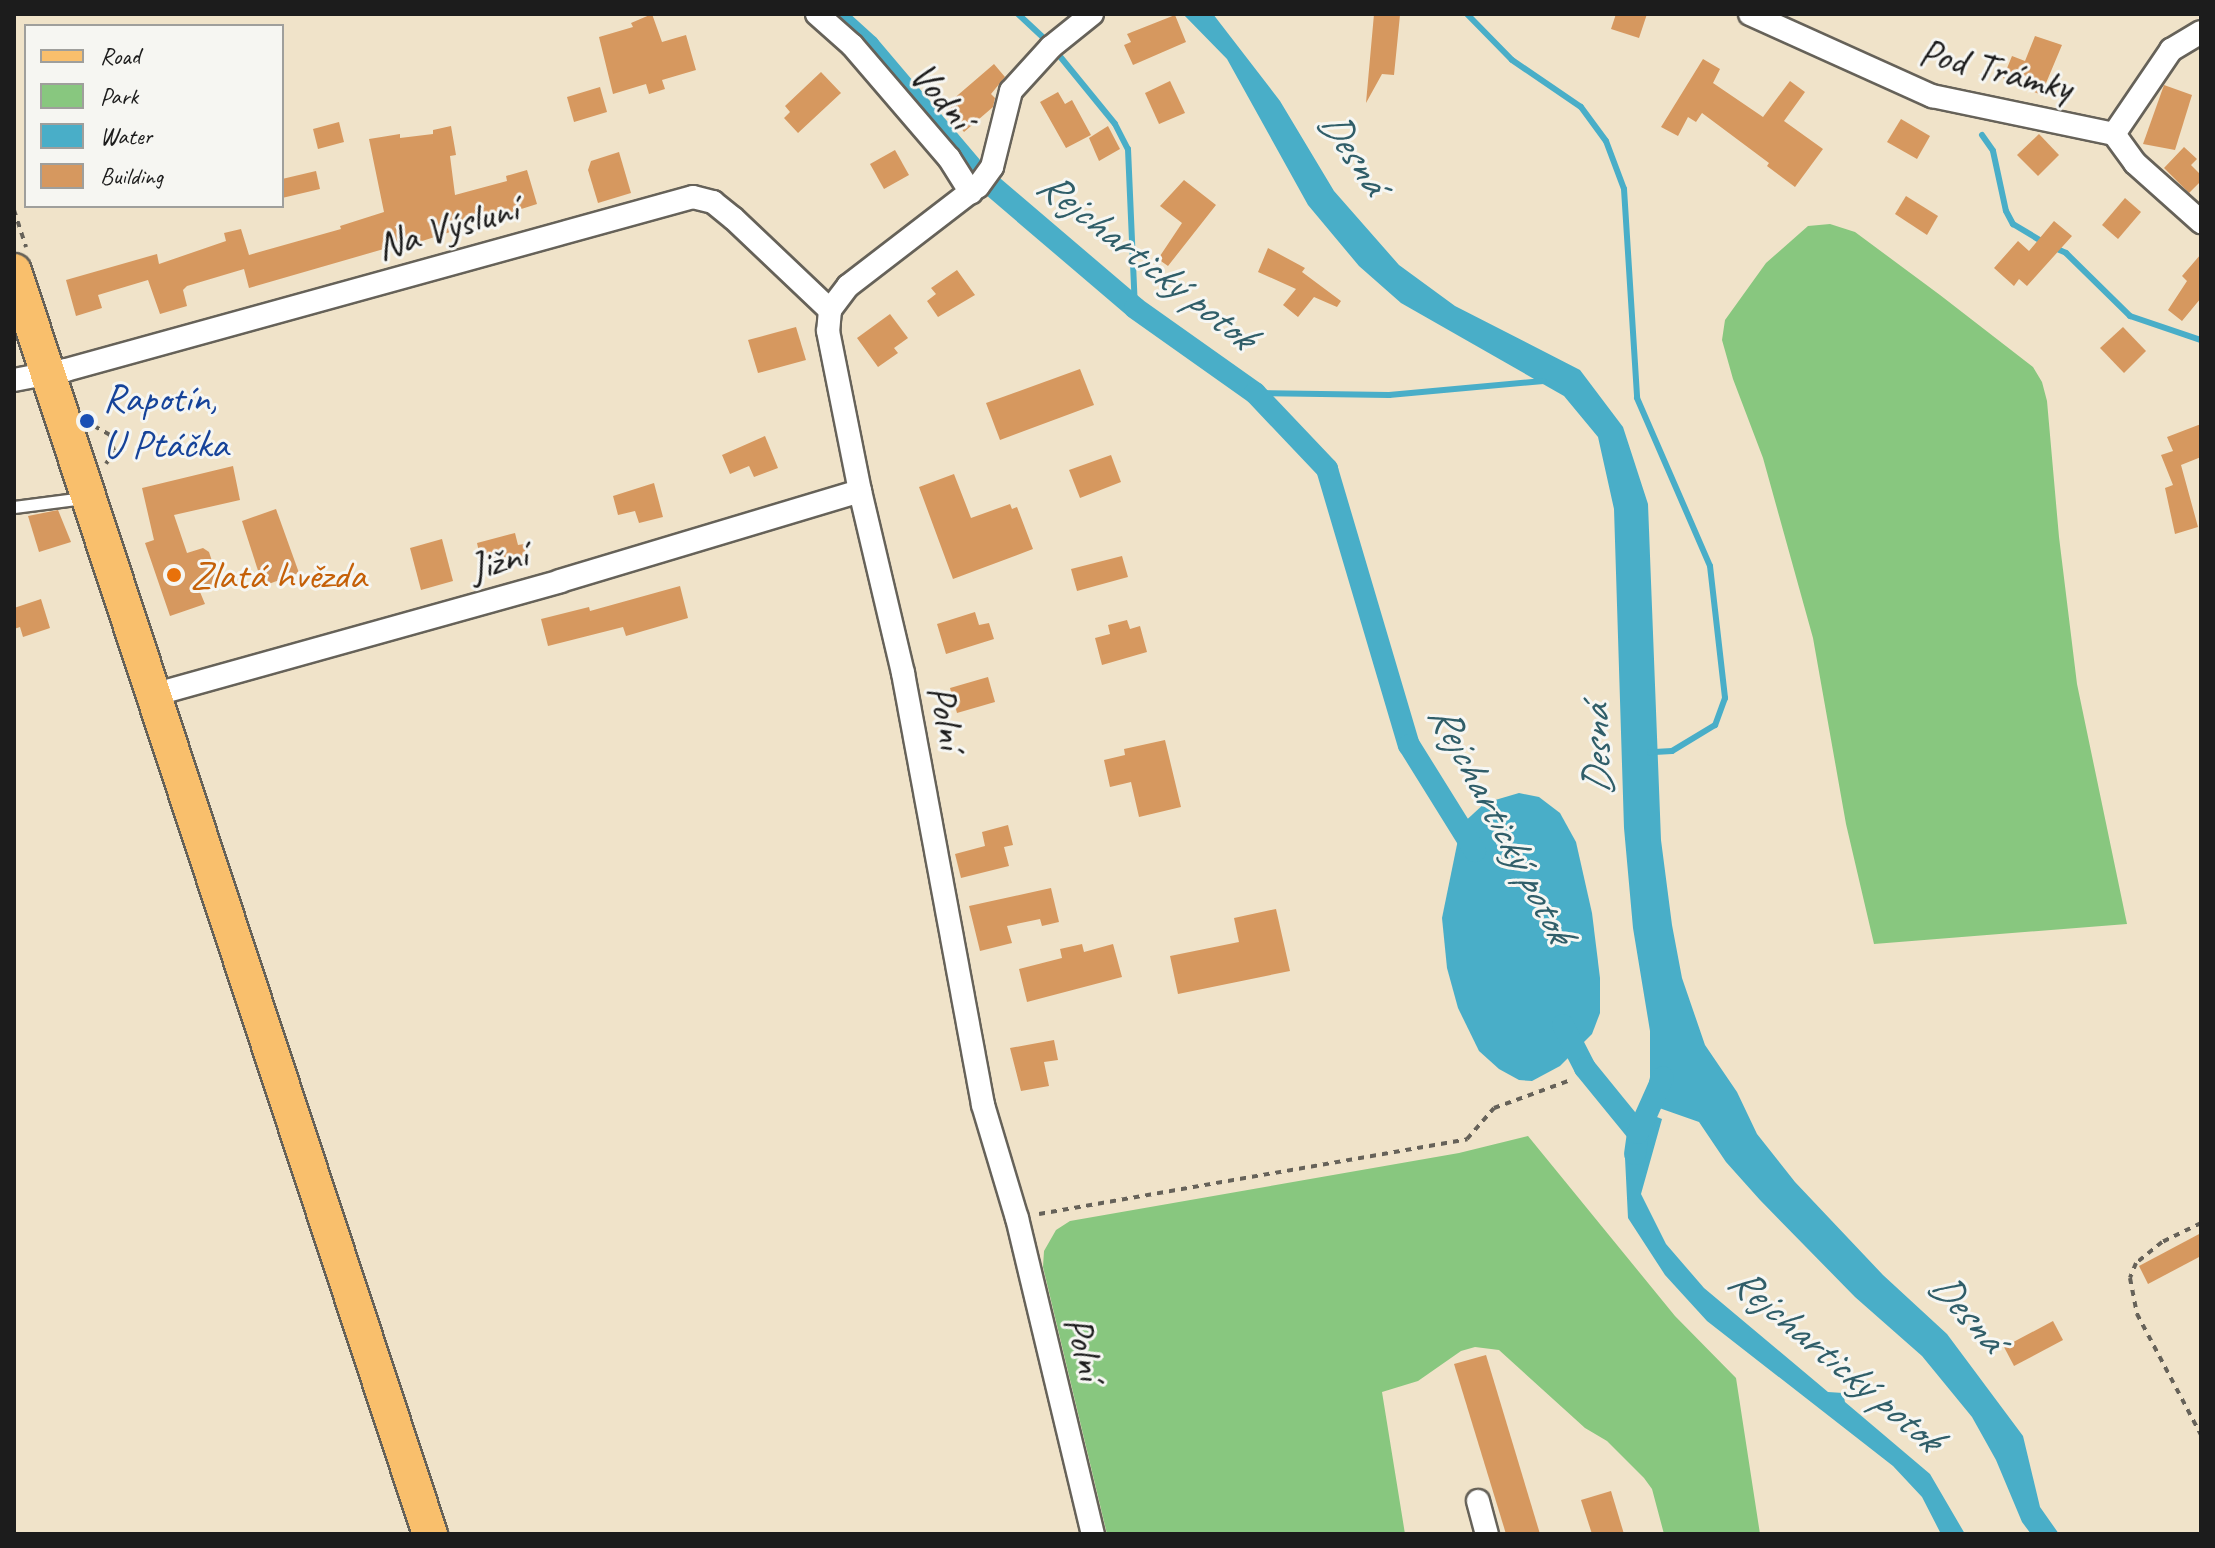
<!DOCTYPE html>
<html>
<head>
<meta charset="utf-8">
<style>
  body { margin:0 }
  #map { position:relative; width:2215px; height:1548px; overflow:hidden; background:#f0e3c9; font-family:Caveat,sans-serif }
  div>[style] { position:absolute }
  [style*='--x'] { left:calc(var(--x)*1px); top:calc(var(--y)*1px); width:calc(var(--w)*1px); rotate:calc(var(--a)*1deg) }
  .green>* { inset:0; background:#88c77f }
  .water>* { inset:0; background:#49aec8 }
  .stream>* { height:6px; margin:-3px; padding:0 3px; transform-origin:3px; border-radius:3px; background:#49aec8 }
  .canal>* { height:22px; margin:-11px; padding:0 11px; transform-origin:11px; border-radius:11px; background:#49aec8 }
  .building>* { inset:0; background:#d6985f }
  .path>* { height:4px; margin-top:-2px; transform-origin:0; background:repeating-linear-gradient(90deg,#666259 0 6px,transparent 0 12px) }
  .roads { filter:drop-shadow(2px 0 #666259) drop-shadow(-2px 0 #666259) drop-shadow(0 2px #666259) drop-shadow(0 -2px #666259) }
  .service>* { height:11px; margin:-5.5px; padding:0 5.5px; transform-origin:5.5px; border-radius:5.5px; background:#fff }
  .minor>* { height:22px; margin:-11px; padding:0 11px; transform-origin:11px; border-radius:11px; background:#fff }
  .primary>* { height:34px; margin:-17px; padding:0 17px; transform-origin:17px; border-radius:17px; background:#f9bf6c }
  .dots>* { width:22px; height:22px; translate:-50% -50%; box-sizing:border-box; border:4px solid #f6f6f2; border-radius:50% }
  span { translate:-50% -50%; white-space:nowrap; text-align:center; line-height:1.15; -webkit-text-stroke:6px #f6f6f2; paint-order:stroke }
  .street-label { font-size:40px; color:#1c1c1c }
  .transit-label { font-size:40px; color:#164399 }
  .left { translate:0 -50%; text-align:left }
  .food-label { font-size:40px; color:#c56008 }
  .water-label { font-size:42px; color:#305e69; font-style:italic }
  .frame { position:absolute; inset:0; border:16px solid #1c1c1c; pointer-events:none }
  .legend { position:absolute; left:24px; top:24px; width:260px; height:184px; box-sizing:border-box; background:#f6f6f2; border:2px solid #9f9f9c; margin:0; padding:10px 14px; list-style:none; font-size:24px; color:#1c1c1c }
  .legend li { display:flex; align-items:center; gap:16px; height:40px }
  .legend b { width:40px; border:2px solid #9f9f9c }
</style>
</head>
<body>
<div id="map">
  <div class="green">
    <i style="clip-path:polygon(1830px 224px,1855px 232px,1940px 295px,2033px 367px,2042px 382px,2047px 401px,2059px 537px,2077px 684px,2127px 924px,1874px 944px,1846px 824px,1813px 638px,1763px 458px,1733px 379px,1722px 340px,1725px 320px,1766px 263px,1808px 226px)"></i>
    <i style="clip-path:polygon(1528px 1136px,1675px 1316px,1736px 1378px,1760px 1534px,1664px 1534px,1652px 1489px,1644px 1478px,1607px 1441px,1585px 1428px,1499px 1350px,1475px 1347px,1461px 1351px,1418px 1381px,1382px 1392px,1405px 1534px,1107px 1534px,1043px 1267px,1044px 1251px,1056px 1230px,1070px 1221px,1459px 1153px)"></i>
  </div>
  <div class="water">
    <i style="clip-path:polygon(1183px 14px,1213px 14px,1280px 101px,1334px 191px,1399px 265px,1455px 306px,1580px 370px,1623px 427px,1648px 504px,1661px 840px,1672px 925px,1682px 978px,1705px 1045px,1737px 1092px,1757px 1134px,1795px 1182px,1883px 1275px,1947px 1334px,2023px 1436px,2040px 1507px,2059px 1534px,2031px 1534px,2022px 1522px,1996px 1460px,1972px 1417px,1922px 1356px,1855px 1297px,1760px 1200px,1726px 1162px,1699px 1122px,1645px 1103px,1650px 1077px,1650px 1031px,1633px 928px,1624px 828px,1614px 509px,1598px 437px,1564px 396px,1401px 303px,1359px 266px,1308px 205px,1227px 59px)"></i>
    <i style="clip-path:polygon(1519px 793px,1539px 797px,1560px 813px,1576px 842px,1592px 913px,1600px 978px,1600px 1013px,1592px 1034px,1560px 1066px,1532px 1081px,1519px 1080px,1499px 1069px,1479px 1051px,1458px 1008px,1447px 968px,1442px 918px,1461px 825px,1485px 803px)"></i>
    <i style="clip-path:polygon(1639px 1110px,1662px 1119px,1641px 1194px,1666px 1244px,1704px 1288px,1828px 1392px,1843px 1393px,1845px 1402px,1930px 1474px,1965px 1534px,1941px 1534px,1922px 1497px,1893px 1466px,1707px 1321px,1665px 1275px,1628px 1218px,1625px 1158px)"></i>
  </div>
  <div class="stream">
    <i style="--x:1018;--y:14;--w:37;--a:43"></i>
    <i style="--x:1467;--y:14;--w:64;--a:45.6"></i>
    <i style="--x:1512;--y:60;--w:83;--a:34.3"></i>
    <i style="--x:1581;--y:107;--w:42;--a:53.7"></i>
    <i style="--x:1606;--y:141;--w:51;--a:69.4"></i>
    <i style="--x:1624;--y:189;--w:209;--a:86.4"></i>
    <i style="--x:1637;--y:398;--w:183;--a:66.5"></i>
    <i style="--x:1710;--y:566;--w:133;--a:83.5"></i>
    <i style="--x:1725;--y:698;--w:29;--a:110"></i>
    <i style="--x:1715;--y:725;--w:50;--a:148.8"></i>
    <i style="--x:1672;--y:751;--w:22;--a:177"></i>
    <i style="--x:1058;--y:54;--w:90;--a:50.8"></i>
    <i style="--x:1115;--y:124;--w:28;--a:63"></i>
    <i style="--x:1128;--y:149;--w:159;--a:87.5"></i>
    <i style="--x:1982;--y:135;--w:19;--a:55"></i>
    <i style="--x:1993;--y:151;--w:61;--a:77.8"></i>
    <i style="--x:2006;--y:211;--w:15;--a:62"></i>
    <i style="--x:2013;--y:224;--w:37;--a:31"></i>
    <i style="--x:2055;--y:248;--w:12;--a:24"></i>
    <i style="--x:2066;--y:253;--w:90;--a:44.5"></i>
    <i style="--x:2130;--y:316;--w:75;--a:18.7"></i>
    <i style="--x:1255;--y:393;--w:134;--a:0.9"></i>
    <i style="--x:1389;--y:395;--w:155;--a:-5.2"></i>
  </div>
  <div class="canal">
    <i style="--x:834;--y:14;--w:47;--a:42.4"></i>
    <i style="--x:869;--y:46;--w:165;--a:49.7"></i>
    <i style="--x:976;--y:172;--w:209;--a:40.5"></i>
    <i style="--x:1135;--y:308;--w:147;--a:35.3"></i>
    <i style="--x:1255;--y:393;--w:105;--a:46.5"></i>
    <i style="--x:1327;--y:469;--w:288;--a:73.5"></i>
    <i style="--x:1409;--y:745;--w:125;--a:58.1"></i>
    <i style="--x:1563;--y:1025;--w:48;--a:62.9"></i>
    <i style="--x:1585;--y:1068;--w:84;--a:50.8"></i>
    <i style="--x:1638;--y:1133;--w:21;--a:98"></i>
    <i style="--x:1638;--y:1133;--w:61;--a:-65.9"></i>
  </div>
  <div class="building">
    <i style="clip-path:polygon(652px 14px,662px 42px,686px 35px,696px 70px,662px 80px,665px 89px,649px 94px,646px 84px,613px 94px,599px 37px,633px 27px,631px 23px)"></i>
    <i style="clip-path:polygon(1374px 14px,1400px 15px,1394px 75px,1382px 74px,1366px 103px)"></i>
    <i style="clip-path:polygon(1616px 14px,1647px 14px,1639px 38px,1611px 29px)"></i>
    <i style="clip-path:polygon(1175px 15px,1186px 42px,1133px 65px,1124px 45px,1131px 42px,1127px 34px)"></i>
    <i style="clip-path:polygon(2035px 36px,2062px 45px,2041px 95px,2003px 78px,2012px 56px,2025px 61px)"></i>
    <i style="clip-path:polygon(1703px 59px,1720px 69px,1713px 83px,1763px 117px,1790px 81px,1805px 92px,1784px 121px,1823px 149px,1795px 187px,1767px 166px,1769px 163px,1702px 113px,1696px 122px,1688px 117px,1678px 136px,1661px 127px)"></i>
    <i style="clip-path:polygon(994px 64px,1005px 77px,991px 94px,995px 98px,993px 107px,964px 132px,944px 107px)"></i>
    <i style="clip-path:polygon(821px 72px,841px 93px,798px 133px,784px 118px,790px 112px,785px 106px)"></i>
    <i style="clip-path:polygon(1170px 81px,1185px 113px,1159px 124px,1145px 93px)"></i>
    <i style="clip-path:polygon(2164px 85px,2192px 95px,2175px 150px,2143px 144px)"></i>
    <i style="clip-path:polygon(600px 87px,607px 112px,574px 122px,567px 97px)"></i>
    <i style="clip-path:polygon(1058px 92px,1065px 104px,1072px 100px,1091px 135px,1066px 148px,1040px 102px)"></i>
    <i style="clip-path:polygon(1901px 119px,1930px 136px,1917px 159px,1887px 142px)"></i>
    <i style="clip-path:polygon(339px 122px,344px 142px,318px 149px,313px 129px)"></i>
    <i style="clip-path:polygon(451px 126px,456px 155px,450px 156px,455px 195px,507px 181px,506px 176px,527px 170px,537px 204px,419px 242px,402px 247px,401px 244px,249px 288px,244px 269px,187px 286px,183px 290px,187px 306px,160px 314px,148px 280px,98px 295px,102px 308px,76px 316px,66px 280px,157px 254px,159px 264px,226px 241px,224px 233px,241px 229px,249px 255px,341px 229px,340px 226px,384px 212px,369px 139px,400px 134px,400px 138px,433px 134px,433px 130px)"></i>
    <i style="clip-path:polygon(1108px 126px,1120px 149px,1099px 161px,1089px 138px)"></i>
    <i style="clip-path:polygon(2039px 134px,2059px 155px,2038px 176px,2017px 155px)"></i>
    <i style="clip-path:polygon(2184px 147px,2197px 159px,2191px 165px,2201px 175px,2201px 181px,2189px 193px,2164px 168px)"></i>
    <i style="clip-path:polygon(895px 150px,909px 175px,884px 189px,870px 164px)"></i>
    <i style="clip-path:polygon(619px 152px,631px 193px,598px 203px,588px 170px,591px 161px)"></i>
    <i style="clip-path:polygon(316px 171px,320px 189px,282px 198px,282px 179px)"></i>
    <i style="clip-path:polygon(1184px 180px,1216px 205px,1168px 266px,1158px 259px,1182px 223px,1160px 206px)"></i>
    <i style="clip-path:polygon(1906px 196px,1938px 216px,1927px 235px,1895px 214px)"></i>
    <i style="clip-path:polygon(2125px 198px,2141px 212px,2118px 239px,2102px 225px)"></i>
    <i style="clip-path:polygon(2054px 221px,2072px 236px,2027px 286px,2019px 279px,2014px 286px,1994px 268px,2018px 241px,2029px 251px)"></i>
    <i style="clip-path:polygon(1268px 248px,1305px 268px,1302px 272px,1341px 301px,1337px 307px,1314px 297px,1298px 317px,1283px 305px,1296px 289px,1258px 272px)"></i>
    <i style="clip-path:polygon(2201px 254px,2201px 298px,2182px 321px,2168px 310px,2187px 281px,2182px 276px)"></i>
    <i style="clip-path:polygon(957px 270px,975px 295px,938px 317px,927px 301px,936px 294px,931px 288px)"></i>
    <i style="clip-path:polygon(890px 314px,908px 338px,894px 348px,898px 353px,878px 367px,857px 338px)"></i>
    <i style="clip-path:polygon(796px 327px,806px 360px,758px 373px,748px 340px)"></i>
    <i style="clip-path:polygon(2123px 327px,2146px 351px,2124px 373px,2100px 348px)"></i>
    <i style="clip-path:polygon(1080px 369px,1094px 405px,1000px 440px,986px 403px)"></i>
    <i style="clip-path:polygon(2201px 424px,2201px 457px,2181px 465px,2198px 527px,2175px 534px,2165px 488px,2173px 485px,2161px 455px,2173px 451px,2167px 437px)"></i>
    <i style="clip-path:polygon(765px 436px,778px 468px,754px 477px,749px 466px,730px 474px,722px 455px)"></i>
    <i style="clip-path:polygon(1111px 455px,1121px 482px,1080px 498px,1069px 470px)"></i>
    <i style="clip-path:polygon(233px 466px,240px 500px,174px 515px,187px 553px,203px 548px,209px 552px,220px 585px,200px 592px,205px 604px,170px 616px,145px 543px,154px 540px,142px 488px)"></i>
    <i style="clip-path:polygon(954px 474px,971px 518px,1010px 504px,1012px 509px,1017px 507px,1033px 549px,953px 579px,919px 487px)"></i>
    <i style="clip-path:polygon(654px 483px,663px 517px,639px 523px,635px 511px,618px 515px,613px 496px)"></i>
    <i style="clip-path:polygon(276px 509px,299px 573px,263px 586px,242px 521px)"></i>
    <i style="clip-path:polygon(58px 510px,71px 542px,39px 552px,28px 516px)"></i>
    <i style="clip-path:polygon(515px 533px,518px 545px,524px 544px,528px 562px,498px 570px,495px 558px,481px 561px,477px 543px)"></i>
    <i style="clip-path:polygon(442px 539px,453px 581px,421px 590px,410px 548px)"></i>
    <i style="clip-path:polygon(1122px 556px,1128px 577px,1077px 591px,1071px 569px)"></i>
    <i style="clip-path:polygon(680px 586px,688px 618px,626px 636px,623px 627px,548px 646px,541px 619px,589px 607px,590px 611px)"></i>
    <i style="clip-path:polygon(41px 599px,50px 628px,23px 637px,20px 627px,14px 629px,14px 608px)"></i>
    <i style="clip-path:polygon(975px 612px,979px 625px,989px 623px,994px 639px,946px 654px,937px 624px)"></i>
    <i style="clip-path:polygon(1127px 620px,1130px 629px,1140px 626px,1147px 652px,1102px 665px,1095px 638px,1110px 634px,1108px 625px)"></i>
    <i style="clip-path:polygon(988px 677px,995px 702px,957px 713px,950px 688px)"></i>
    <i style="clip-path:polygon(1165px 740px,1181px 807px,1139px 817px,1131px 782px,1110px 787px,1104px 760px,1125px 755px,1124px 749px)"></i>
    <i style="clip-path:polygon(1008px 825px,1013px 845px,1004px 847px,1009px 866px,961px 878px,955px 854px,985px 846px,982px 832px)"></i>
    <i style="clip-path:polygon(1051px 888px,1059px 922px,1042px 926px,1040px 919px,1007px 926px,1012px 943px,980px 951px,969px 906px)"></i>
    <i style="clip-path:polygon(1276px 909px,1290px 971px,1178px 994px,1170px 956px,1239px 942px,1234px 918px)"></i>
    <i style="clip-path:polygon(1082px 944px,1084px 952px,1113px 944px,1122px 977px,1027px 1002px,1019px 969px,1062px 958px,1060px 949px)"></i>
    <i style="clip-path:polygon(1054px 1040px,1058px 1060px,1044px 1062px,1049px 1086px,1021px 1091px,1010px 1048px)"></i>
    <i style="clip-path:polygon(2201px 1233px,2201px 1256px,2148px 1284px,2139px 1266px)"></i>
    <i style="clip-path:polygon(2053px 1321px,2063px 1340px,2014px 1366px,2004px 1347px)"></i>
    <i style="clip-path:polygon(1486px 1355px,1540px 1534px,1506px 1534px,1454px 1364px)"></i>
    <i style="clip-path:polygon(1611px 1491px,1624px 1534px,1592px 1534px,1581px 1500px)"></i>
  </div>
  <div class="path">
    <i style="--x:14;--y:210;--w:39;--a:72"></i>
    <i style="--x:94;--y:426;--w:18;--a:29"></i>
    <i style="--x:110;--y:435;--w:16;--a:76"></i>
    <i style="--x:114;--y:451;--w:15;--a:122"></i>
    <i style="--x:1039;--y:1214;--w:435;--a:-9.9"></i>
    <i style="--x:1467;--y:1139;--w:41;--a:-48.9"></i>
    <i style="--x:1494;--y:1108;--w:82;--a:-20"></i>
    <i style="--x:2201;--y:1223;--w:43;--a:154"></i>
    <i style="--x:2162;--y:1242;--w:33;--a:141"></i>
    <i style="--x:2136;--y:1263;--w:16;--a:112"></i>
    <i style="--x:2130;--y:1278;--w:37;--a:79"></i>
    <i style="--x:2137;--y:1314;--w:137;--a:62.1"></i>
  </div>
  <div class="roads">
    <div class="service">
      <i style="--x:14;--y:507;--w:70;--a:-7.4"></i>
    </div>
    <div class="minor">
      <i style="--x:817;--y:14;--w:47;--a:41.5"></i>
      <i style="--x:852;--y:45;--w:149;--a:49.4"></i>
      <i style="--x:949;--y:158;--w:41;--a:57.8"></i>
      <i style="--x:1092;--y:14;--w:53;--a:141.2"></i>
      <i style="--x:1051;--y:47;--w:59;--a:132.3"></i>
      <i style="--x:1011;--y:91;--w:78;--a:104"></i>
      <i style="--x:992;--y:167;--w:24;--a:126"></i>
      <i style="--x:978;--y:186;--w:164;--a:142.4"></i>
      <i style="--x:848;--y:286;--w:30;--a:127"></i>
      <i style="--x:830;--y:310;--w:21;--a:95"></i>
      <i style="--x:828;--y:331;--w:163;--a:78.7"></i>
      <i style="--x:860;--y:491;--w:187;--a:76.7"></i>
      <i style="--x:903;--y:673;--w:439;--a:79.5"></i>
      <i style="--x:983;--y:1105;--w:118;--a:73.3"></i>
      <i style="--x:1017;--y:1218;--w:325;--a:76.5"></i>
      <i style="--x:1750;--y:14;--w:200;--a:24.3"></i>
      <i style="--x:1932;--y:96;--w:186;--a:11.8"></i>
      <i style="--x:2114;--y:134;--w:36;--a:54"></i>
      <i style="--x:2135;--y:163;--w:89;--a:41.8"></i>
      <i style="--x:2114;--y:134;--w:102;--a:-55.8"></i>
      <i style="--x:2171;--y:50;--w:35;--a:-31"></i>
      <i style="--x:14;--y:380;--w:53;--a:-10.9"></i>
      <i style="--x:66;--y:370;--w:650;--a:-15.43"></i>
      <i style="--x:693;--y:197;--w:21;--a:14"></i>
      <i style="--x:713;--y:202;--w:26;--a:39"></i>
      <i style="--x:733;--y:218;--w:134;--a:43.5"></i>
      <i style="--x:153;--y:695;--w:423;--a:-15.6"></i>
      <i style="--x:560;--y:581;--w:313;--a:-16.7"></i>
      <i style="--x:1478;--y:1501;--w:34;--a:75"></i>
    </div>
    <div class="primary">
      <i style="--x:14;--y:271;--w:1330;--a:71.77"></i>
    </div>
  </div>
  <div class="dots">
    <i style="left:87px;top:421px;background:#1a4fb4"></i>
    <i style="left:174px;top:575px;background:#e8710a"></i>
  </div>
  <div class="street-label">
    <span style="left:1996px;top:69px;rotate:14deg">Pod Trámky</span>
    <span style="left:942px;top:95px;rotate:50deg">Vodní</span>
    <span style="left:447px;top:227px;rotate:-16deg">Na Výsluní</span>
    <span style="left:498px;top:561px;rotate:-16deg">Jižní</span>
    <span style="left:947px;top:717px;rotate:79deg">Polní</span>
    <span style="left:1085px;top:1348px;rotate:76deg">Polní</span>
  </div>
  <div class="transit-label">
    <span class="left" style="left:103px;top:421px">Rapotín,<br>U Ptáčka</span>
  </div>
  <div class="food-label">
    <span class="left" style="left:190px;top:575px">Zlatá hvězda</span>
  </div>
  <div class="water-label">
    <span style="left:1353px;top:152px;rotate:56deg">Desná</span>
    <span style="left:1146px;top:260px;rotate:38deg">Rejchartický potok</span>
    <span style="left:1597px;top:751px;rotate:-92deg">Desná</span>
    <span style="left:1501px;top:823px;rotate:62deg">Rejchartický potok</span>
    <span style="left:1967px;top:1312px;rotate:48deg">Desná</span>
    <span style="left:1835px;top:1359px;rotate:40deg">Rejchartický potok</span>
  </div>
  <div class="frame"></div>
  <ul class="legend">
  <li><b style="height:10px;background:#f9bf6c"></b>Road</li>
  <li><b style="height:22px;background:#88c77f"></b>Park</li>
  <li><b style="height:22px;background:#49aec8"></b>Water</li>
  <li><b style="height:22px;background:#d6985f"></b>Building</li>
  </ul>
</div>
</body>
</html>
